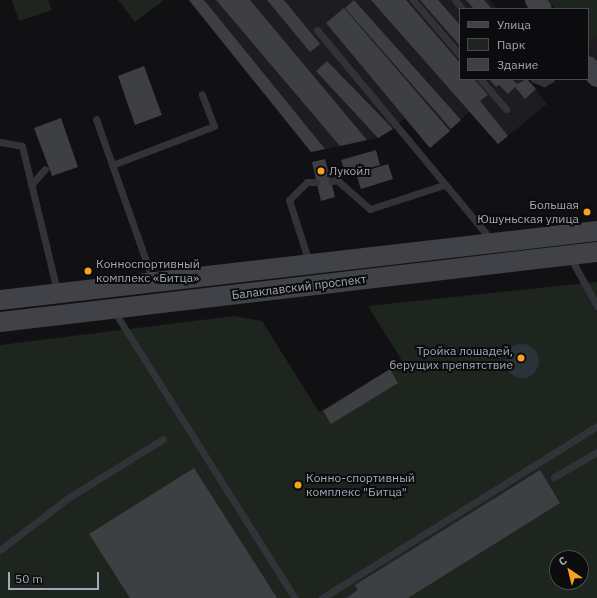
<!DOCTYPE html>
<html>
<head>
<meta charset="utf-8">
<style>
  body { margin:0 }
  #map { position:relative; width:597px; height:598px; overflow:hidden; background:#111113; font-family:"IBM Plex Sans",sans-serif }
  div>[style] { position:absolute }
  [style*='--x'] { left:calc(var(--x)*1px); top:calc(var(--y)*1px); width:calc(var(--w)*1px); rotate:calc(var(--a)*1deg) }
  .built>* { inset:0; background:#1d1d20 }
  .green>* { inset:0; background:#1d251e }
  .water>* { inset:0; background:#293339 }
  .round { border-radius:50% }
  .building>* { inset:0; background:#3d3f43 }
  .lane>* { height:7px; margin:-3.5px; padding:0 3.5px; transform-origin:3.5px; border-radius:3.5px; background:#323338 }
  .secondary>* { height:20px; margin:-10px; padding:0 10px; transform-origin:10px; border-radius:10px; background:#404248 }
  .dots>* { width:11px; height:11px; translate:-50% -50%; box-sizing:border-box; border:2px solid #0c0c0e; border-radius:50% }
  span { translate:-50% -50%; white-space:nowrap; text-align:center; line-height:1.15; -webkit-text-stroke:4px #0c0c0e; paint-order:stroke }
  .poi-label { font-size:12px; color:#a1a9b4 }
  .left { translate:0 -50%; text-align:left }
  .right { translate:-100% -50%; text-align:right }
  .street-label { font-size:12px; color:#a1a9b4 }
  .legend { position:absolute; left:459px; top:8px; width:130px; height:72px; box-sizing:border-box; background:#0c0c0e; border:1px solid #484b50; margin:0; padding:5px 7px; list-style:none; font-size:12px; color:#a1a9b4 }
  .legend li { display:flex; align-items:center; gap:8px; height:20px }
  .legend b { width:20px; border:1px solid #484b50 }
  .north { position:absolute; left:549px; top:550px; width:40px; height:40px; box-sizing:border-box; background:#0c0c0e; border:1px solid #484b50; border-radius:50%; rotate:325deg; font-size:11px; font-weight:700; line-height:16px; text-align:center; color:#a1a9b4 }
  .north::after { content:''; display:block; margin:auto; width:14px; height:18px; background:#faa121; clip-path:polygon(50% 0,100% 100%,50% 72%,0 100%) }
  .scale { position:absolute; left:8px; top:572px; width:91px; height:18px; box-sizing:border-box; border:2px solid #a1a9b4; border-top:0; padding-left:5px; font-size:12px; line-height:14px; white-space:nowrap; color:#a1a9b4; -webkit-text-stroke:3px #0c0c0e; paint-order:stroke }
</style>
</head>
<body>
<div id="map">
  <div class="built">
    <i style="clip-path:polygon(188px 0,489px 0,497px 9px,460px 9px,460px 79px,527px 79px,547px 104px,498px 144px,469px 112px,430px 148px,405px 119px,378px 138px,311px 152px)"></i>
    <i style="clip-path:polygon(597px 36px,597px 64px,588px 52px,588px 42px)"></i>
  </div>
  <div class="green">
    <i style="clip-path:polygon(12px 0,48px 0,52px 10px,19px 21px)"></i>
    <i style="clip-path:polygon(118px 0,164px 0,135px 22px)"></i>
    <i style="clip-path:polygon(548px 0,597px 0,597px 36px,588px 42px,588px 9px,555px 9px)"></i>
    <i style="clip-path:polygon(evenodd,597px 282px,597px 598px,0 598px,0 345px,234px 316px,262px 321px,319px 412px,390px 369px,404px 364px,368px 306px,597px 282px,557px 558px,581px 558px,581px 582px,557px 582px,557px 558px)"></i>
  </div>
  <div class="water">
    <i class="round" style="left:505px;top:344px;width:34px;height:34px"></i>
  </div>
  <div class="building">
    <i style="clip-path:polygon(189px 0,204px 0,325px 149px,311px 152px)"></i>
    <i style="clip-path:polygon(216px 0,250px 0,367px 140px,340px 146px)"></i>
    <i style="clip-path:polygon(267px 0,284px 0,320px 44px,310px 52px)"></i>
    <i style="clip-path:polygon(354px 0,461px 120px,451px 129px,345px 8px)"></i>
    <i style="clip-path:polygon(371px 0,406px 0,460px 63px,460px 79px,474px 79px,488px 95px,480px 101px,508px 136px,498px 144px)"></i>
    <i style="clip-path:polygon(420px 0,438px 0,460px 25px,460px 46px)"></i>
    <i style="clip-path:polygon(466px 0,484px 0,492px 9px,474px 9px)"></i>
    <i style="clip-path:polygon(344px 8px,450px 131px,430px 148px,326px 23px)"></i>
    <i style="clip-path:polygon(327px 61px,393px 129px,378px 138px,316px 71px)"></i>
    <i style="clip-path:polygon(144px 66px,162px 115px,135px 125px,118px 76px)"></i>
    <i style="clip-path:polygon(489px 79px,512px 79px,517px 84px,527px 79px,536px 89px,525px 99px,515px 87px,508px 94px,499px 85px,496px 87px)"></i>
    <i style="clip-path:polygon(61px 118px,78px 167px,52px 176px,34px 128px)"></i>
    <i style="clip-path:polygon(376px 150px,380px 165px,346px 175px,341px 160px)"></i>
    <i style="clip-path:polygon(325px 159px,335px 197px,321px 201px,312px 162px)"></i>
    <i style="clip-path:polygon(388px 164px,393px 179px,361px 189px,356px 174px)"></i>
    <i style="clip-path:polygon(390px 369px,398px 383px,331px 424px,323px 411px)"></i>
    <i style="clip-path:polygon(194px 468px,256px 565px,277px 598px,130px 598px,89px 534px)"></i>
    <i style="clip-path:polygon(540px 470px,560px 503px,408px 598px,346px 598px,358px 590px,355px 585px)"></i>
  </div>
  <div class="lane">
    <i style="--x:413;--y:0;--w:72;--a:49.5"></i>
    <i style="--x:455;--y:0;--w:11;--a:52"></i>
    <i style="--x:317;--y:30;--w:274;--a:50.3"></i>
    <i style="--x:480;--y:79;--w:40;--a:49"></i>
    <i style="--x:534;--y:79;--w:11;--a:22"></i>
    <i style="--x:544;--y:83;--w:8;--a:-30"></i>
    <i style="--x:96;--y:119;--w:172;--a:70.6"></i>
    <i style="--x:0;--y:142;--w:22;--a:10"></i>
    <i style="--x:22;--y:146;--w:149;--a:76.4"></i>
    <i style="--x:112;--y:165;--w:109;--a:-20.9"></i>
    <i style="--x:214;--y:126;--w:34;--a:-111"></i>
    <i style="--x:331;--y:181;--w:6;--a:-9"></i>
    <i style="--x:337;--y:180;--w:44;--a:41.3"></i>
    <i style="--x:370;--y:209;--w:78;--a:-18"></i>
    <i style="--x:31;--y:185;--w:21;--a:-49"></i>
    <i style="--x:570;--y:257;--w:56;--a:61.1"></i>
    <i style="--x:309;--y:262;--w:65;--a:-107.9"></i>
    <i style="--x:289;--y:200;--w:25;--a:-45"></i>
    <i style="--x:307;--y:182;--w:9;--a:0"></i>
    <i style="--x:114;--y:311;--w:339;--a:57.8"></i>
    <i style="--x:554;--y:477;--w:50;--a:-30.2"></i>
    <i style="--x:0;--y:550;--w:86;--a:-37.4"></i>
    <i style="--x:68;--y:498;--w:112;--a:-31.8"></i>
    <i style="--x:322;--y:598;--w:324;--a:-32"></i>
  </div>
  <div class="secondary">
    <i style="--x:535;--y:0;--w:11;--a:52"></i>
    <i style="--x:588;--y:66;--w:14;--a:51"></i>
    <i style="--x:0;--y:300;--w:601;--a:-6.59"></i>
    <i style="--x:0;--y:322;--w:601;--a:-6.69"></i>
  </div>
  <div class="dots">
    <i style="left:321px;top:171px;background:#faa121"></i>
    <i style="left:587px;top:212px;background:#faa121"></i>
    <i style="left:88px;top:271px;background:#faa121"></i>
    <i style="left:521px;top:358px;background:#faa121"></i>
    <i style="left:298px;top:485px;background:#faa121"></i>
  </div>
  <div class="poi-label">
    <span class="left" style="left:329px;top:171px">Лукойл</span>
    <span class="right" style="left:579px;top:212px">Большая<br>Юшуньская улица</span>
    <span class="left" style="left:96px;top:271px">Конноспортивный<br>комплекс «Битца»</span>
    <span class="right" style="left:513px;top:358px">Тройка лошадей,<br>берущих препятствие</span>
    <span class="left" style="left:306px;top:485px">Конно-спортивный<br>комплекс "Битца"</span>
  </div>
  <div class="street-label">
    <span style="left:299px;top:287px;rotate:-7deg">Балаклавский проспект</span>
  </div>
  <ul class="legend">
  <li><b style="height:5px;background:#404248"></b>Улица</li>
  <li><b style="height:11px;background:#1d251e"></b>Парк</li>
  <li><b style="height:11px;background:#3d3f43"></b>Здание</li>
  </ul>
  <div class="north">С</div>
  <div class="scale">50 m</div>
</div>
</body>
</html>
